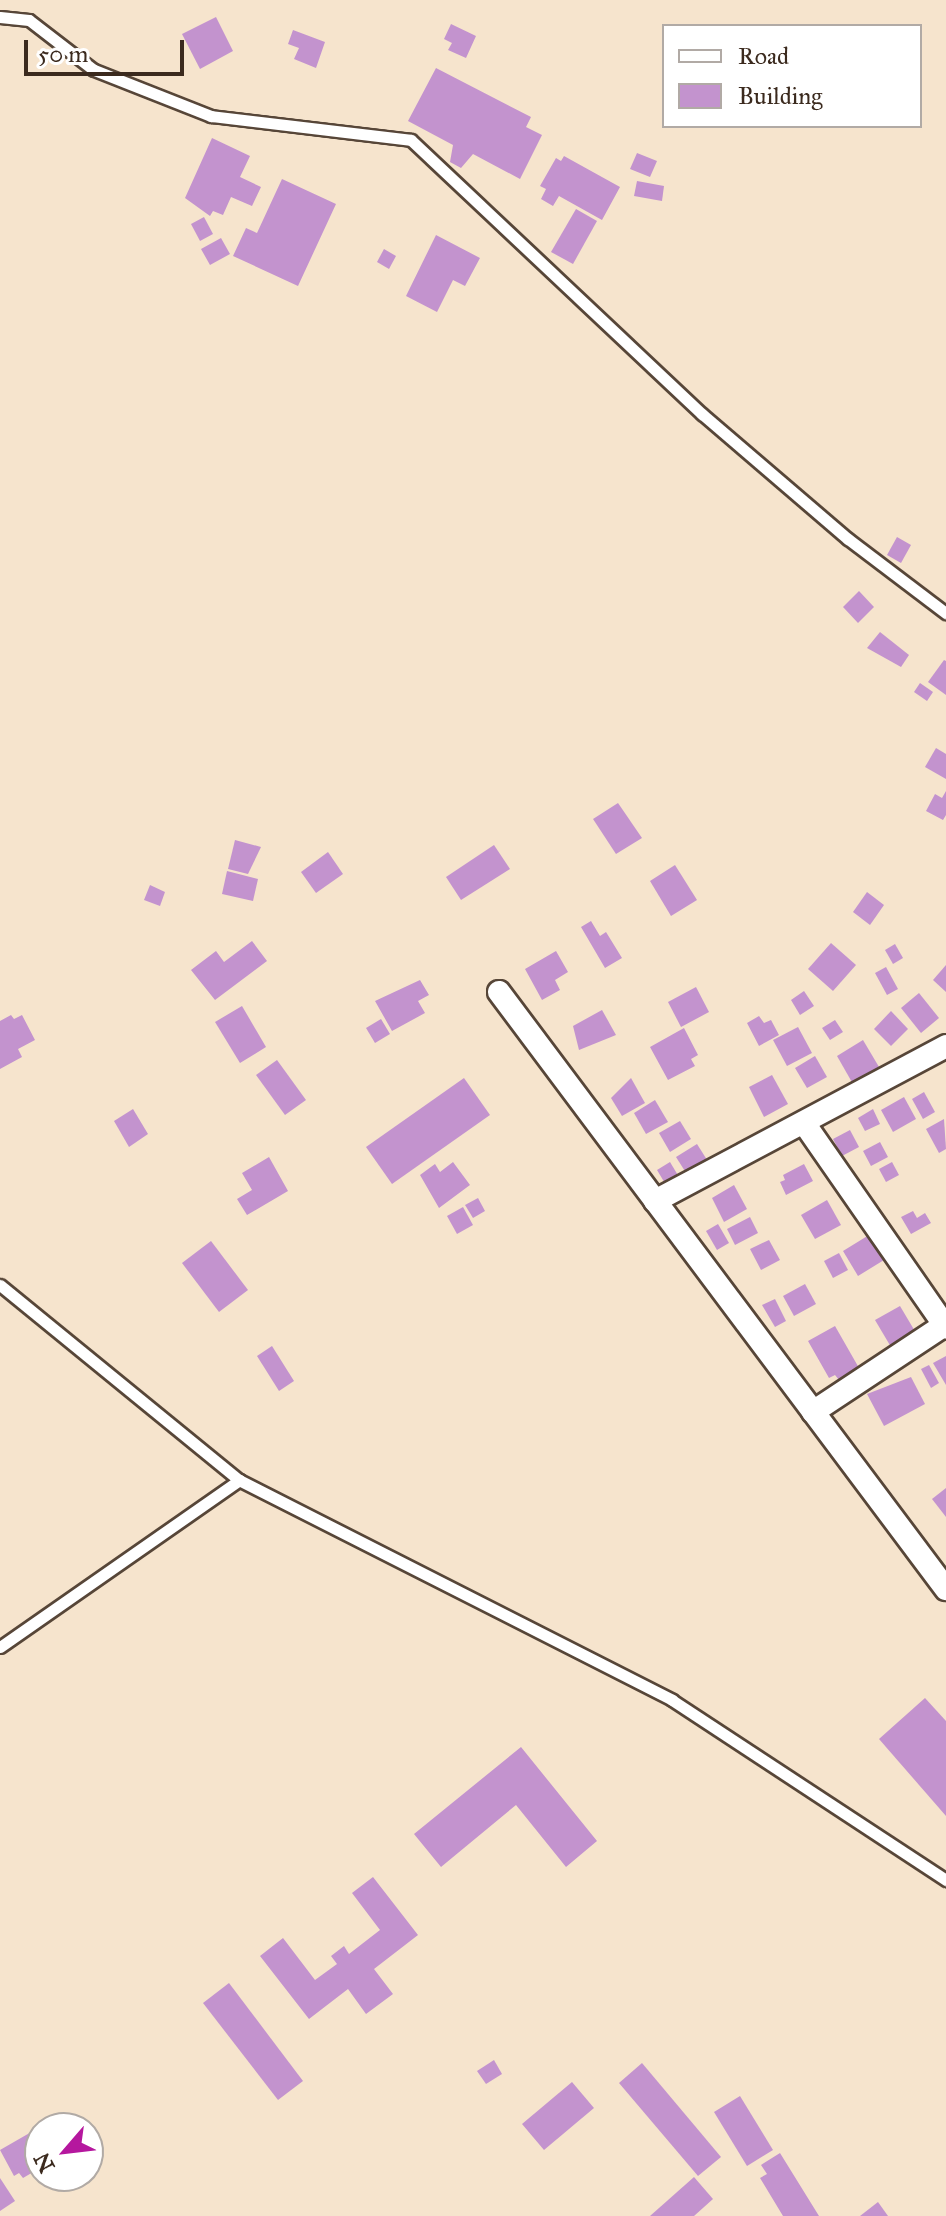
<!DOCTYPE html>
<html>
<head>
<meta charset="utf-8">
<style>
  body { margin:0 }
  #map { position:relative; width:946px; height:2216px; overflow:hidden; background:#f6e4cd; font-family:"IM FELL Great Primer",serif }
  div>[style] { position:absolute }
  [style*='--x'] { left:calc(var(--x)*1px); top:calc(var(--y)*1px); width:calc(var(--w)*1px); rotate:calc(var(--a)*1deg) }
  .building>* { inset:0; background:#c393ce }
  .roads { filter:drop-shadow(2px 0 #574638) drop-shadow(-2px 0 #574638) drop-shadow(0 2px #574638) drop-shadow(0 -2px #574638) }
  .lane>* { height:11px; margin:-5.5px; padding:0 5.5px; transform-origin:5.5px; border-radius:5.5px; background:#fff }
  .street>* { height:22px; margin:-11px; padding:0 11px; transform-origin:11px; border-radius:11px; background:#fff }
  span { translate:-50% -50%; white-space:nowrap; text-align:center; line-height:1.15; -webkit-text-stroke:7px #fff; paint-order:stroke }
  .legend { position:absolute; left:662px; top:24px; width:260px; height:104px; box-sizing:border-box; background:#fff; border:2px solid #b1aaa5; margin:0; padding:10px 14px; list-style:none; font-size:24px; color:#3b2a1e }
  .legend li { display:flex; align-items:center; gap:16px; height:40px }
  .legend b { width:40px; border:2px solid #b1aaa5 }
  .north { position:absolute; left:24px; top:2112px; width:80px; height:80px; box-sizing:border-box; background:#fff; border:2px solid #b1aaa5; border-radius:50%; rotate:242deg; font-size:22px; font-weight:700; line-height:32px; text-align:center; color:#3b2a1e }
  .north::after { content:''; display:block; margin:auto; width:28px; height:36px; background:#b5179e; clip-path:polygon(50% 0,100% 100%,50% 72%,0 100%) }
  .scale { position:absolute; left:24px; top:40px; width:160px; height:36px; box-sizing:border-box; border:4px solid #3b2a1e; border-top:0; padding-left:10px; font-size:24px; line-height:28px; white-space:nowrap; color:#3b2a1e; -webkit-text-stroke:6px #fff; paint-order:stroke }
</style>
</head>
<body>
<div id="map">
  <div class="building">
    <i style="clip-path:polygon(216px 17px,233px 51px,200px 69px,182px 34px)"></i>
    <i style="clip-path:polygon(451px 24px,476px 36px,466px 58px,448px 50px,452px 43px,444px 39px)"></i>
    <i style="clip-path:polygon(293px 30px,325px 42px,316px 68px,294px 59px,299px 48px,288px 44px)"></i>
    <i style="clip-path:polygon(436px 68px,531px 117px,526px 127px,542px 135px,520px 179px,473px 154px,461px 168px,450px 162px,453px 145px,408px 121px)"></i>
    <i style="clip-path:polygon(212px 138px,250px 156px,240px 177px,261px 187px,252px 206px,231px 197px,223px 215px,213px 211px,210px 216px,185px 198px)"></i>
    <i style="clip-path:polygon(637px 153px,657px 161px,650px 177px,630px 169px)"></i>
    <i style="clip-path:polygon(564px 156px,620px 187px,602px 220px,559px 196px,553px 206px,541px 199px,546px 189px,540px 186px,556px 158px,561px 161px)"></i>
    <i style="clip-path:polygon(282px 179px,336px 204px,298px 286px,233px 256px,246px 228px,257px 233px)"></i>
    <i style="clip-path:polygon(637px 181px,664px 186px,662px 201px,634px 196px)"></i>
    <i style="clip-path:polygon(576px 209px,597px 221px,573px 264px,551px 252px)"></i>
    <i style="clip-path:polygon(204px 217px,213px 234px,200px 241px,191px 224px)"></i>
    <i style="clip-path:polygon(436px 235px,480px 258px,465px 286px,453px 280px,437px 312px,406px 296px)"></i>
    <i style="clip-path:polygon(221px 238px,230px 254px,210px 265px,201px 249px)"></i>
    <i style="clip-path:polygon(384px 249px,396px 256px,389px 269px,377px 262px)"></i>
    <i style="clip-path:polygon(897px 537px,911px 545px,901px 563px,887px 555px)"></i>
    <i style="clip-path:polygon(859px 591px,874px 607px,858px 623px,843px 607px)"></i>
    <i style="clip-path:polygon(880px 632px,909px 655px,901px 667px,867px 648px)"></i>
    <i style="clip-path:polygon(944px 660px,946px 661px,946px 695px,928px 682px)"></i>
    <i style="clip-path:polygon(920px 683px,933px 692px,927px 701px,914px 692px)"></i>
    <i style="clip-path:polygon(936px 748px,946px 754px,946px 779px,925px 767px)"></i>
    <i style="clip-path:polygon(946px 791px,946px 815px,943px 820px,926px 811px,935px 794px,942px 798px)"></i>
    <i style="clip-path:polygon(618px 803px,642px 838px,616px 854px,593px 819px)"></i>
    <i style="clip-path:polygon(235px 840px,261px 847px,248px 874px,228px 869px)"></i>
    <i style="clip-path:polygon(494px 845px,510px 869px,461px 900px,446px 877px)"></i>
    <i style="clip-path:polygon(328px 852px,343px 874px,316px 893px,301px 872px)"></i>
    <i style="clip-path:polygon(675px 865px,697px 900px,671px 916px,650px 881px)"></i>
    <i style="clip-path:polygon(227px 871px,258px 879px,253px 901px,222px 894px)"></i>
    <i style="clip-path:polygon(150px 885px,165px 892px,160px 906px,144px 900px)"></i>
    <i style="clip-path:polygon(867px 892px,884px 905px,870px 925px,853px 912px)"></i>
    <i style="clip-path:polygon(591px 921px,600px 936px,606px 932px,622px 958px,605px 968px,581px 927px)"></i>
    <i style="clip-path:polygon(252px 941px,267px 961px,215px 1000px,191px 970px,216px 951px,224px 962px)"></i>
    <i style="clip-path:polygon(831px 943px,856px 965px,833px 991px,808px 969px)"></i>
    <i style="clip-path:polygon(895px 944px,903px 958px,893px 964px,885px 950px)"></i>
    <i style="clip-path:polygon(556px 951px,568px 972px,555px 980px,560px 990px,542px 1000px,525px 969px)"></i>
    <i style="clip-path:polygon(946px 965px,946px 992px,933px 980px)"></i>
    <i style="clip-path:polygon(886px 967px,898px 989px,887px 995px,875px 973px)"></i>
    <i style="clip-path:polygon(420px 980px,429px 995px,418px 1001px,425px 1013px,392px 1031px,375px 1001px)"></i>
    <i style="clip-path:polygon(696px 987px,709px 1012px,681px 1027px,668px 1002px)"></i>
    <i style="clip-path:polygon(804px 991px,814px 1006px,800px 1015px,791px 1000px)"></i>
    <i style="clip-path:polygon(919px 993px,939px 1018px,921px 1033px,901px 1008px)"></i>
    <i style="clip-path:polygon(242px 1006px,266px 1047px,240px 1063px,215px 1022px)"></i>
    <i style="clip-path:polygon(602px 1010px,616px 1035px,579px 1050px,573px 1026px)"></i>
    <i style="clip-path:polygon(891px 1011px,908px 1029px,891px 1046px,874px 1029px)"></i>
    <i style="clip-path:polygon(11px 1015px,14px 1019px,22px 1015px,35px 1040px,18px 1049px,22px 1057px,0 1069px,0 1021px)"></i>
    <i style="clip-path:polygon(759px 1016px,764px 1023px,771px 1020px,779px 1035px,759px 1046px,747px 1023px)"></i>
    <i style="clip-path:polygon(381px 1019px,390px 1034px,375px 1043px,366px 1028px)"></i>
    <i style="clip-path:polygon(835px 1020px,843px 1032px,830px 1040px,822px 1028px)"></i>
    <i style="clip-path:polygon(798px 1027px,812px 1053px,787px 1066px,773px 1040px)"></i>
    <i style="clip-path:polygon(684px 1028px,698px 1055px,691px 1059px,695px 1066px,668px 1080px,650px 1047px)"></i>
    <i style="clip-path:polygon(863px 1040px,879px 1067px,853px 1084px,837px 1056px)"></i>
    <i style="clip-path:polygon(815px 1056px,827px 1077px,807px 1088px,795px 1068px)"></i>
    <i style="clip-path:polygon(277px 1060px,306px 1100px,285px 1115px,256px 1075px)"></i>
    <i style="clip-path:polygon(772px 1075px,788px 1104px,764px 1117px,749px 1087px)"></i>
    <i style="clip-path:polygon(464px 1078px,490px 1115px,392px 1184px,366px 1147px)"></i>
    <i style="clip-path:polygon(631px 1078px,645px 1103px,622px 1116px,611px 1098px)"></i>
    <i style="clip-path:polygon(924px 1092px,935px 1112px,923px 1119px,912px 1099px)"></i>
    <i style="clip-path:polygon(904px 1097px,916px 1119px,893px 1132px,881px 1110px)"></i>
    <i style="clip-path:polygon(655px 1100px,668px 1122px,646px 1134px,634px 1113px)"></i>
    <i style="clip-path:polygon(133px 1109px,148px 1134px,129px 1147px,114px 1121px)"></i>
    <i style="clip-path:polygon(873px 1109px,880px 1124px,865px 1131px,858px 1118px)"></i>
    <i style="clip-path:polygon(944px 1119px,946px 1149px,939px 1153px,926px 1129px)"></i>
    <i style="clip-path:polygon(680px 1121px,691px 1139px,670px 1152px,659px 1133px)"></i>
    <i style="clip-path:polygon(850px 1130px,859px 1147px,842px 1156px,833px 1139px)"></i>
    <i style="clip-path:polygon(880px 1142px,888px 1157px,871px 1166px,863px 1151px)"></i>
    <i style="clip-path:polygon(697px 1144px,709px 1163px,688px 1176px,676px 1157px)"></i>
    <i style="clip-path:polygon(269px 1157px,288px 1191px,247px 1215px,237px 1199px,252px 1190px,242px 1173px)"></i>
    <i style="clip-path:polygon(453px 1162px,470px 1185px,439px 1208px,420px 1175px,435px 1164px,440px 1172px)"></i>
    <i style="clip-path:polygon(670px 1162px,679px 1177px,666px 1185px,657px 1170px)"></i>
    <i style="clip-path:polygon(892px 1162px,899px 1175px,886px 1182px,879px 1169px)"></i>
    <i style="clip-path:polygon(804px 1164px,813px 1181px,786px 1195px,780px 1182px,785px 1180px,783px 1175px)"></i>
    <i style="clip-path:polygon(734px 1185px,747px 1209px,724px 1222px,712px 1198px)"></i>
    <i style="clip-path:polygon(478px 1198px,485px 1211px,473px 1218px,465px 1205px)"></i>
    <i style="clip-path:polygon(827px 1200px,841px 1225px,815px 1239px,801px 1215px)"></i>
    <i style="clip-path:polygon(463px 1207px,473px 1225px,457px 1234px,447px 1216px)"></i>
    <i style="clip-path:polygon(913px 1211px,917px 1218px,925px 1213px,931px 1223px,911px 1234px,901px 1217px)"></i>
    <i style="clip-path:polygon(750px 1217px,758px 1233px,735px 1245px,727px 1229px)"></i>
    <i style="clip-path:polygon(718px 1224px,729px 1243px,717px 1250px,706px 1231px)"></i>
    <i style="clip-path:polygon(869px 1235px,884px 1260px,858px 1276px,843px 1251px)"></i>
    <i style="clip-path:polygon(769px 1240px,780px 1260px,761px 1270px,750px 1249px)"></i>
    <i style="clip-path:polygon(211px 1241px,248px 1290px,219px 1312px,182px 1263px)"></i>
    <i style="clip-path:polygon(839px 1253px,848px 1270px,833px 1278px,824px 1261px)"></i>
    <i style="clip-path:polygon(805px 1284px,816px 1304px,794px 1316px,783px 1296px)"></i>
    <i style="clip-path:polygon(775px 1299px,786px 1321px,775px 1327px,762px 1305px)"></i>
    <i style="clip-path:polygon(900px 1306px,916px 1333px,891px 1347px,875px 1320px)"></i>
    <i style="clip-path:polygon(835px 1326px,859px 1368px,839px 1380px,835px 1375px,829px 1378px,808px 1341px)"></i>
    <i style="clip-path:polygon(272px 1346px,294px 1381px,279px 1391px,257px 1356px)"></i>
    <i style="clip-path:polygon(946px 1356px,946px 1385px,933px 1363px)"></i>
    <i style="clip-path:polygon(929px 1365px,939px 1383px,931px 1388px,921px 1369px)"></i>
    <i style="clip-path:polygon(911px 1377px,925px 1404px,884px 1426px,867px 1394px)"></i>
    <i style="clip-path:polygon(946px 1488px,946px 1517px,932px 1499px)"></i>
    <i style="clip-path:polygon(925px 1698px,946px 1721px,946px 1816px,879px 1739px)"></i>
    <i style="clip-path:polygon(521px 1747px,597px 1841px,566px 1867px,516px 1805px,441px 1867px,414px 1834px)"></i>
    <i style="clip-path:polygon(373px 1877px,418px 1935px,374px 1969px,393px 1994px,366px 2014px,348px 1989px,309px 2019px,260px 1956px,283px 1938px,315px 1980px,337px 1964px,331px 1956px,344px 1946px,349px 1954px,380px 1930px,352px 1893px)"></i>
    <i style="clip-path:polygon(229px 1983px,303px 2081px,278px 2100px,203px 2003px)"></i>
    <i style="clip-path:polygon(494px 2060px,502px 2074px,486px 2084px,477px 2071px)"></i>
    <i style="clip-path:polygon(642px 2063px,721px 2157px,698px 2176px,619px 2083px)"></i>
    <i style="clip-path:polygon(572px 2082px,594px 2108px,544px 2150px,522px 2124px)"></i>
    <i style="clip-path:polygon(740px 2096px,773px 2150px,747px 2166px,714px 2112px)"></i>
    <i style="clip-path:polygon(40px 2127px,40px 2168px,23px 2178px,19px 2173px,14px 2176px,0 2150px)"></i>
    <i style="clip-path:polygon(780px 2153px,819px 2216px,783px 2216px,760px 2178px,767px 2174px,761px 2165px)"></i>
    <i style="clip-path:polygon(694px 2177px,713px 2199px,694px 2216px,650px 2216px)"></i>
    <i style="clip-path:polygon(0 2178px,15px 2201px,0 2211px)"></i>
    <i style="clip-path:polygon(878px 2202px,888px 2216px,860px 2216px)"></i>
  </div>
  <div class="roads">
    <div class="lane">
      <i style="--x:0;--y:17;--w:29;--a:6"></i>
      <i style="--x:29;--y:20;--w:82;--a:37.6"></i>
      <i style="--x:94;--y:70;--w:126;--a:21.5"></i>
      <i style="--x:211;--y:116;--w:201;--a:6.8"></i>
      <i style="--x:411;--y:140;--w:400;--a:43.3"></i>
      <i style="--x:702;--y:414;--w:192;--a:40.6"></i>
      <i style="--x:848;--y:539;--w:123;--a:37.1"></i>
      <i style="--x:0;--y:1285;--w:308;--a:39.2"></i>
      <i style="--x:239;--y:1480;--w:486;--a:26.9"></i>
      <i style="--x:672;--y:1700;--w:328;--a:33.3"></i>
      <i style="--x:0;--y:1647;--w:292;--a:-34.9"></i>
    </div>
    <div class="street">
      <i style="--x:499;--y:992;--w:746;--a:53.18"></i>
      <i style="--x:804;--y:1123;--w:249;--a:55.2"></i>
      <i style="--x:655;--y:1201;--w:330;--a:-28"></i>
      <i style="--x:813;--y:1412;--w:159;--a:-33.5"></i>
    </div>
  </div>
  <ul class="legend">
  <li><b style="height:10px;background:#fff"></b>Road</li>
  <li><b style="height:22px;background:#c393ce"></b>Building</li>
  </ul>
  <div class="north">N</div>
  <div class="scale">50 m</div>
</div>
</body>
</html>
